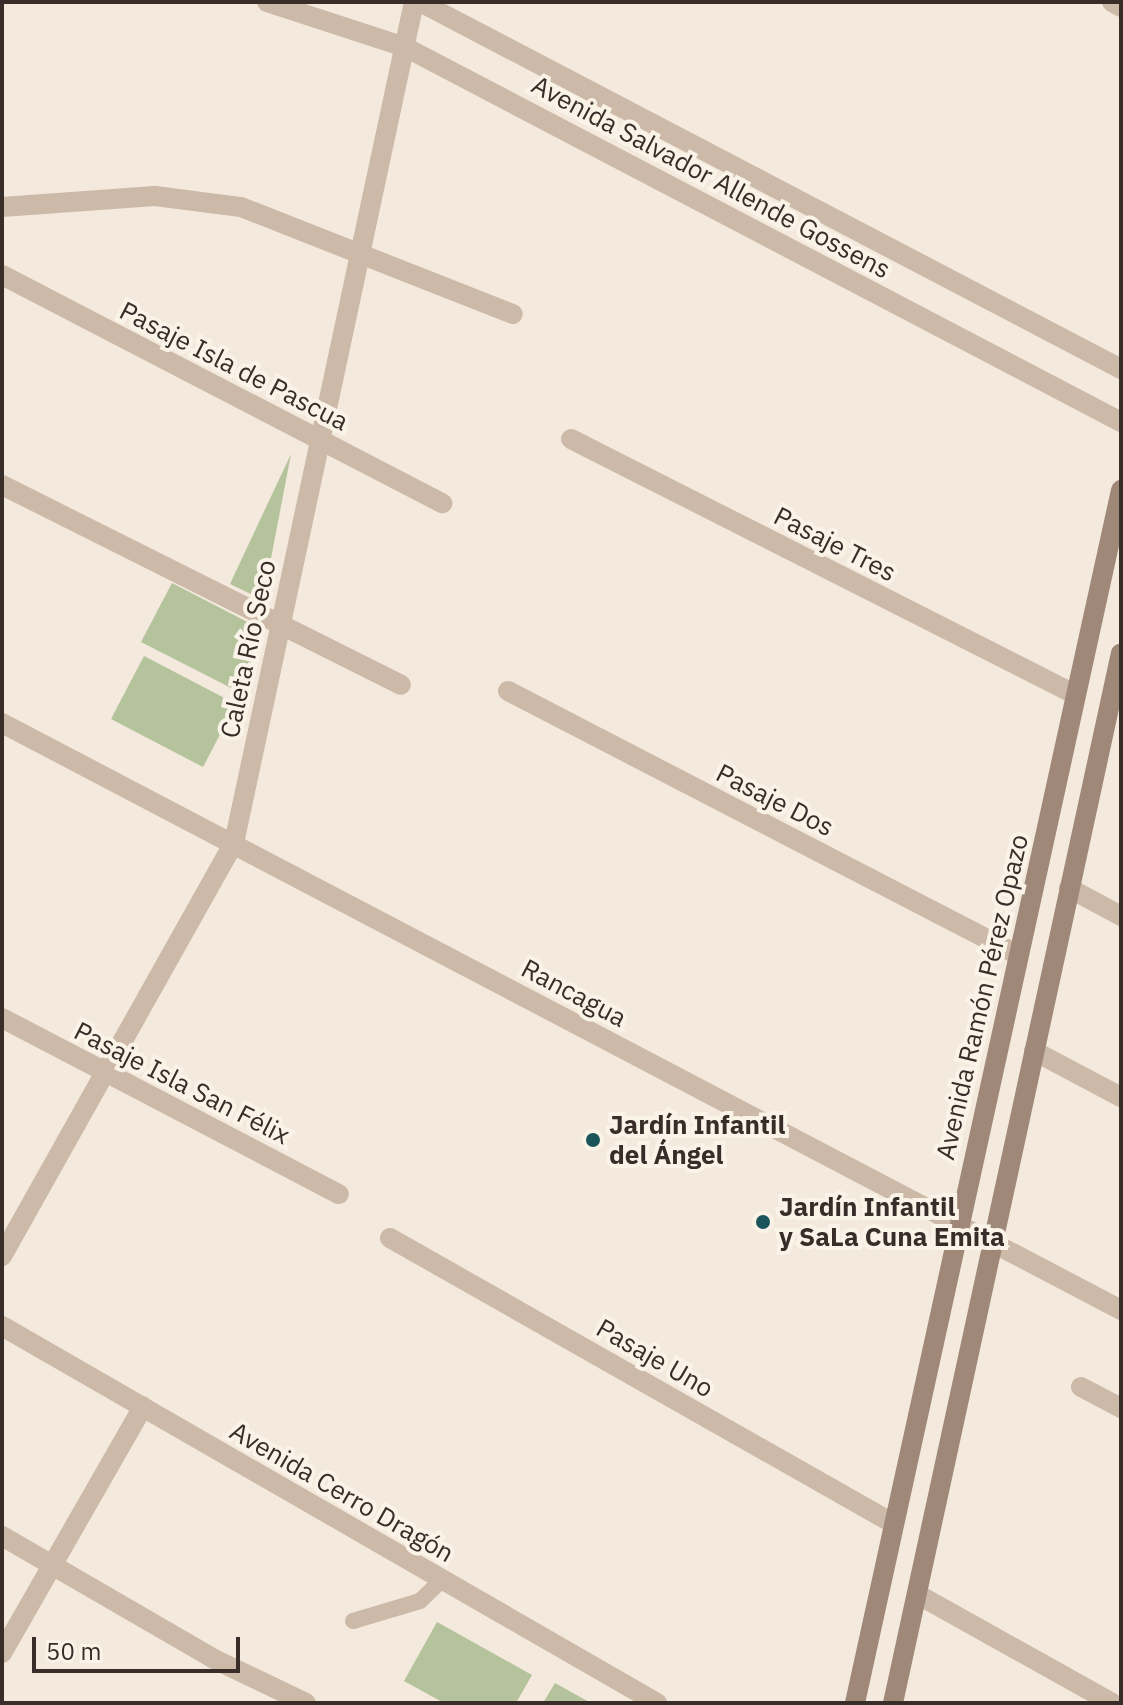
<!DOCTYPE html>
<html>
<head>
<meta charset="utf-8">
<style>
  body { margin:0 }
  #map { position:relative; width:1123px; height:1705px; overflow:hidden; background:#f3e9dc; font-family:"IBM Plex Sans",sans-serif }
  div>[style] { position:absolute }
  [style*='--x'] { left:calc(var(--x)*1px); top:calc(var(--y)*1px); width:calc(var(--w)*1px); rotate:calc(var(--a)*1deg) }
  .green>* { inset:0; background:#b4c39b }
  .service>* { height:16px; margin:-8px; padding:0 8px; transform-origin:8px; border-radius:8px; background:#ccb9a7 }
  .minor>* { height:20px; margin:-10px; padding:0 10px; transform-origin:10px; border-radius:10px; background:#ccb9a7 }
  .tertiary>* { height:20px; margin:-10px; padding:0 10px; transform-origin:10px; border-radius:10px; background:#ccb9a7 }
  .secondary>* { height:20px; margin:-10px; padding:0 10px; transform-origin:10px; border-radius:10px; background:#a08878 }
  .dots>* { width:22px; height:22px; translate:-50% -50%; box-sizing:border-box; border:4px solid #faf3e8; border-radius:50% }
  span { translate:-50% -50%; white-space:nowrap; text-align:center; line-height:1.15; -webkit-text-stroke:8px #faf3e8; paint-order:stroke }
  .street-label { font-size:26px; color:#382d28 }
  .poi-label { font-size:26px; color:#382d28; font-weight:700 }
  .left { translate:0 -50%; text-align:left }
  .frame { position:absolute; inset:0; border:4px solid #382d28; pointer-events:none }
  .scale { position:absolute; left:32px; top:1637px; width:208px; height:36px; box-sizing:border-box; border:4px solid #382d28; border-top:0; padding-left:10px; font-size:24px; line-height:28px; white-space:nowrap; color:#382d28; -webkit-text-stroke:6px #faf3e8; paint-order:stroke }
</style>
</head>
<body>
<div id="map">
  <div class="green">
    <i style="clip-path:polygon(291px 454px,263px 600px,230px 584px)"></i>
    <i style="clip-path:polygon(172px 583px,259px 628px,243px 694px,141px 642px)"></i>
    <i style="clip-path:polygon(144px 656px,236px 704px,203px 767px,111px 719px)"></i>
    <i style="clip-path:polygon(437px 1622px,532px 1675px,516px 1703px,444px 1703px,404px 1681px)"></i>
    <i style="clip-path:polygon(555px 1683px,591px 1703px,543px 1703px)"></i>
  </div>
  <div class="service">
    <i style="--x:353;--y:1621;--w:70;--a:-16.6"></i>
    <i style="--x:420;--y:1601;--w:30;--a:-44"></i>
  </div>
  <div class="minor">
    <i style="--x:1112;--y:2;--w:10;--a:29"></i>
    <i style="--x:2;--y:207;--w:153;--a:-4.1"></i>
    <i style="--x:155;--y:196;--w:87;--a:7.3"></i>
    <i style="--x:241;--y:207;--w:292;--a:21.5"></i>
    <i style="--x:2;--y:275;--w:496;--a:27.4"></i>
    <i style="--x:571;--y:439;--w:566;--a:26.88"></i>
    <i style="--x:2;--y:485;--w:446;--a:26.6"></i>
    <i style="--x:508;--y:691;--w:574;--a:27.37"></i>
    <i style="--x:2;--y:723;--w:1264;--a:27.68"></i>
    <i style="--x:1069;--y:888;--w:59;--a:28.3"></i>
    <i style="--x:2;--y:1018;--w:380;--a:27.6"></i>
    <i style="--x:1034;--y:1051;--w:98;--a:27.9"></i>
    <i style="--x:390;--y:1238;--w:579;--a:29.57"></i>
    <i style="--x:2;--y:1256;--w:474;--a:-60.7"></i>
    <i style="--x:234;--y:843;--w:860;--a:-77.92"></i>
    <i style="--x:1081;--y:1387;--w:45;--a:27.7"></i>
    <i style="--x:2;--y:1536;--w:245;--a:30.1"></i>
    <i style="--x:214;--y:1659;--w:102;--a:25.6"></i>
    <i style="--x:917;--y:1594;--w:223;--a:29.2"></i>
    <i style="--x:2;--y:1653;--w:284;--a:-60.2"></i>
  </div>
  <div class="tertiary">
    <i style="--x:267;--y:2;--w:145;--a:18.1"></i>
    <i style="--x:405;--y:47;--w:808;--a:27.64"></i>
    <i style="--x:420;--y:2;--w:791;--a:27.63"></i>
    <i style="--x:2;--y:1326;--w:756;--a:29.92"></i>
  </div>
  <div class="secondary">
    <i style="--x:855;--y:1703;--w:1242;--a:-77.63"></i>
    <i style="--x:893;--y:1703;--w:1074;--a:-77.75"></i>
  </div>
  <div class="dots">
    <i style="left:593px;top:1140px;background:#1b555b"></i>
    <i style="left:763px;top:1222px;background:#1b555b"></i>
  </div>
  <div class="street-label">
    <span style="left:711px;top:177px;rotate:28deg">Avenida Salvador Allende Gossens</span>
    <span style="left:234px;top:366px;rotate:27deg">Pasaje Isla de Pascua</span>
    <span style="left:835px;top:544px;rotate:27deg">Pasaje Tres</span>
    <span style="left:248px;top:649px;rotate:-78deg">Caleta Río Seco</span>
    <span style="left:775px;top:800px;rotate:27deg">Pasaje Dos</span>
    <span style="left:574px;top:993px;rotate:28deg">Rancagua</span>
    <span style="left:982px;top:997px;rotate:-77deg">Avenida Ramón Pérez Opazo</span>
    <span style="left:182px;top:1083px;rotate:27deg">Pasaje Isla San Félix</span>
    <span style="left:655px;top:1358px;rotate:30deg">Pasaje Uno</span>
    <span style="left:342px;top:1492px;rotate:30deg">Avenida Cerro Dragón</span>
  </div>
  <div class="poi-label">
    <span class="left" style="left:609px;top:1140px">Jardín Infantil<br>del Ángel</span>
    <span class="left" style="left:779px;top:1222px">Jardín Infantil<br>y SaLa Cuna Emita</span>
  </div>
  <div class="frame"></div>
  <div class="scale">50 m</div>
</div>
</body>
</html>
